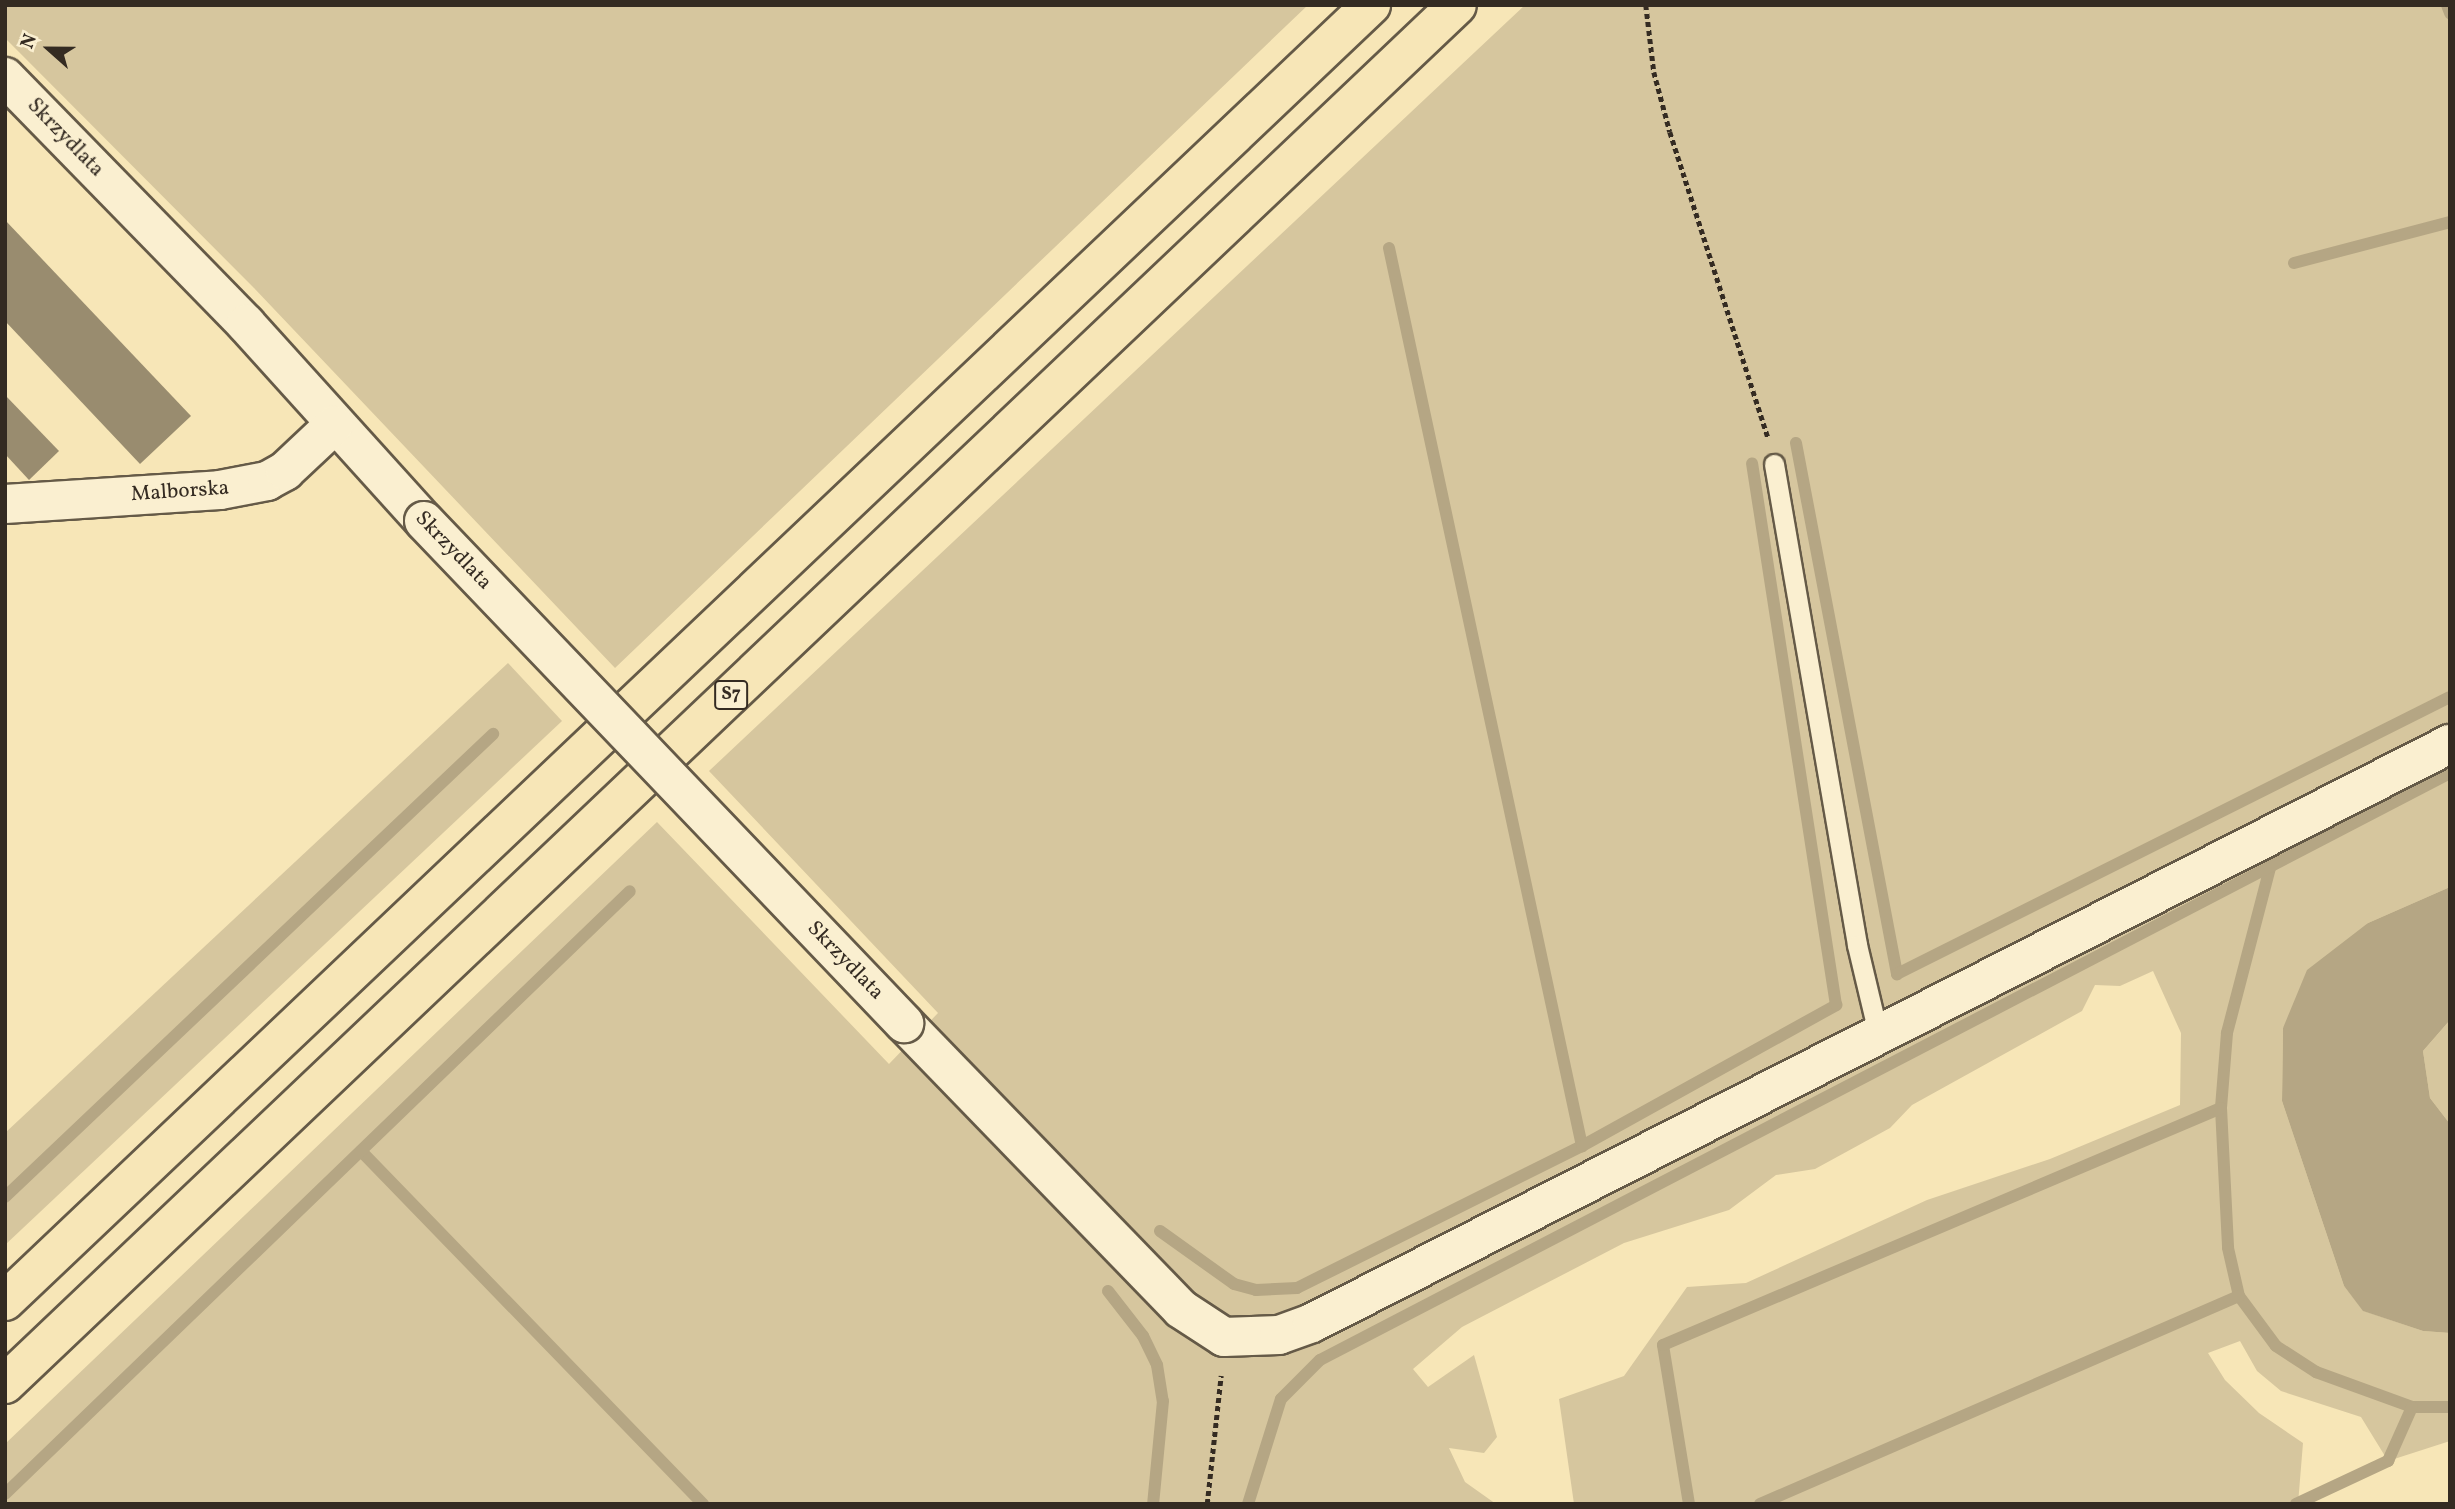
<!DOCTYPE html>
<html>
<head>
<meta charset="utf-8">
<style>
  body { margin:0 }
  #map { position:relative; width:2455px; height:1509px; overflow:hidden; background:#f7e6b7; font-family:Vollkorn,serif }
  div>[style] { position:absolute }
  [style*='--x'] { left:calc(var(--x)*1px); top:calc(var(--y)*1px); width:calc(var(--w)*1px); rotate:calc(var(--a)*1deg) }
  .green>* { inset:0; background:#d6c69e }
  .water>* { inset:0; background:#b5a684 }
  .stream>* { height:12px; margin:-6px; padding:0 6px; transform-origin:6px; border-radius:6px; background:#b5a684 }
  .building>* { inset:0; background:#998c6f }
  .path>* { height:4.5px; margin-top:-2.25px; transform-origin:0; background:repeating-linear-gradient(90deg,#342b22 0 5px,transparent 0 8.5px) }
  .roads { filter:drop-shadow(2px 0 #655a47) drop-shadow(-2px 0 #655a47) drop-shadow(0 2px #655a47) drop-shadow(0 -2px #655a47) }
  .service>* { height:19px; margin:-9.5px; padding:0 9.5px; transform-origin:9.5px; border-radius:9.5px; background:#faefd0 }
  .minor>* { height:38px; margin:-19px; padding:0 19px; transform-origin:19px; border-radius:19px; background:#faefd0 }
  .motorway>* { height:38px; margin:-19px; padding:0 19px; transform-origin:19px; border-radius:19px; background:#f7e6b7 }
  .bridges { filter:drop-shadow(2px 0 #655a47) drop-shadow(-2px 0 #655a47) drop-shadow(0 2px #655a47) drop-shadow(0 -2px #655a47) }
  .minor-bridge>* { height:38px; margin:-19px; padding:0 19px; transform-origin:19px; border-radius:19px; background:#faefd0 }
  span { translate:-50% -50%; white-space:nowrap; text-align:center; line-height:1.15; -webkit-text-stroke:5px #faefd0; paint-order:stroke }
  .shield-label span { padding:2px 5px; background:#faefd0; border:2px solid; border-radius:5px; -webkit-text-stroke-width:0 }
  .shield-label { font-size:19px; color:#342b22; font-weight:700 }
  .street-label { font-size:21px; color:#342b22 }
  .frame { position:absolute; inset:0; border:7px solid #342b22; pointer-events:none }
  .north { position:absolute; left:14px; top:14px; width:70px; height:70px; -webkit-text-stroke:5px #faefd0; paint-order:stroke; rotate:291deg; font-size:19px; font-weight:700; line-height:28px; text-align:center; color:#342b22 }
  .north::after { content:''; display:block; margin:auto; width:24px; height:32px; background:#342b22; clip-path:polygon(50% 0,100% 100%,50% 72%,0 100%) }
</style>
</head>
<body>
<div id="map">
  <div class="green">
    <i style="clip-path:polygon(5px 5px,1308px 5px,615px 668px,254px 288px,5px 38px)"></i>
    <i style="clip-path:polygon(1525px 5px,2450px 5px,2450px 887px,2368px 923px,2283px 1028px,2282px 1101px,2344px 1286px,2364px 1311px,2423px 1331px,2450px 1333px,2450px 1441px,2388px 1461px,2361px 1417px,2281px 1391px,2257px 1371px,2240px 1341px,2208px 1353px,2225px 1380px,2259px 1413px,2303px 1443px,2298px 1504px,1574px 1504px,1559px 1399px,1624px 1376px,1687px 1287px,1746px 1283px,1927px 1200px,2050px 1159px,2180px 1105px,2181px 1033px,2153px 971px,2120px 986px,2095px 985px,2082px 1011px,1912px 1105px,1890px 1128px,1815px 1169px,1776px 1175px,1729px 1210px,1624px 1243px,1462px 1327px,1413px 1369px,1428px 1387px,1474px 1355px,1497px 1437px,1484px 1453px,1449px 1448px,1465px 1482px,1496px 1504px,5px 1504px,5px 1444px,657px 822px,889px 1064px,938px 1013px,709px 771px)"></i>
    <i style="clip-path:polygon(508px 663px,562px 721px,5px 1245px,5px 1133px)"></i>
    <i style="clip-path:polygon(2450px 1020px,2450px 1124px,2430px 1098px,2423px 1051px)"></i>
  </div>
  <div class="water">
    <i style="clip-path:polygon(2450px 887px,2450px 1020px,2423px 1051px,2430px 1098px,2450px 1124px,2450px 1333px,2423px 1331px,2363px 1311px,2344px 1286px,2282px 1101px,2283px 1028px,2307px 970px,2368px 923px)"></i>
  </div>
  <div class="stream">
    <i style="--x:2447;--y:5;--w:9;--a:69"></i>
    <i style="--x:1389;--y:248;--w:919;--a:77.87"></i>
    <i style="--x:2294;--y:263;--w:161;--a:-14.7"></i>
    <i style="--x:1796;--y:443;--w:541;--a:79.23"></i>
    <i style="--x:1897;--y:974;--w:618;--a:-26.61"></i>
    <i style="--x:2271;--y:864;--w:175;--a:104.6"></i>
    <i style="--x:2227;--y:1033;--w:75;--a:94.6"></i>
    <i style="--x:2221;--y:1108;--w:140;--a:87.1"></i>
    <i style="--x:2228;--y:1248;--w:49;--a:77.1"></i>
    <i style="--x:2239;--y:1296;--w:62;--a:53.5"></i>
    <i style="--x:2276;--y:1346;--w:48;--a:33"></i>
    <i style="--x:2316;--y:1372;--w:102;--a:20"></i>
    <i style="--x:2412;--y:1407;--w:38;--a:0"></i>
    <i style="--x:361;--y:1151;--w:492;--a:45.9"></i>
    <i style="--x:5;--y:1197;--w:673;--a:-43.49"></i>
    <i style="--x:1160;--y:1231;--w:91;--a:35.6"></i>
    <i style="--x:1234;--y:1284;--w:23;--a:15"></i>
    <i style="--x:1256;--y:1290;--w:41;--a:-2.8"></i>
    <i style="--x:1297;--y:1288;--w:318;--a:-26.5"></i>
    <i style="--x:1582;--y:1146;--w:291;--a:-29"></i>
    <i style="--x:1836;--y:1005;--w:548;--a:-98.81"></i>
    <i style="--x:1108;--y:1291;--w:57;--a:52.1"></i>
    <i style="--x:1143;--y:1336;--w:32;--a:64"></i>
    <i style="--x:1157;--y:1365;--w:36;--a:81"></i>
    <i style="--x:1163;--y:1401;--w:103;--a:95.5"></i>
    <i style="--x:5;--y:1494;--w:868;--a:-43.97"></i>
    <i style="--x:1248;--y:1504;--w:110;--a:-72.6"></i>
    <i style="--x:1281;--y:1399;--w:55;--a:-45"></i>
    <i style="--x:1320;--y:1360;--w:1273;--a:-27.45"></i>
    <i style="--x:1689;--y:1504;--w:161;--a:-99.3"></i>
    <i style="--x:1663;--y:1345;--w:606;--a:-23.01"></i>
    <i style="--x:1760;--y:1504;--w:522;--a:-23.47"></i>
    <i style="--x:2296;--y:1504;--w:102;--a:-25.1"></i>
    <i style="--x:2388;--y:1461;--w:59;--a:-66"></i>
  </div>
  <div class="building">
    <i style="clip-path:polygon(5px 220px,191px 416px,140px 464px,5px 321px)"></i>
    <i style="clip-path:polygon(5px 395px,59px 451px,29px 480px,5px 454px)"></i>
  </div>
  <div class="path">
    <i style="--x:1646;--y:5;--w:67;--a:83.2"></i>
    <i style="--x:1654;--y:72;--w:62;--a:75.1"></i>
    <i style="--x:1670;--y:132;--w:321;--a:72.2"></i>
    <i style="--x:1207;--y:1504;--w:129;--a:-83.8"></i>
  </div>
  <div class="roads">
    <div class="service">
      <i style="--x:1774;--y:464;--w:488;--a:80.2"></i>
      <i style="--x:1857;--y:945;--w:90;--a:76.6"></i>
    </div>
    <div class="minor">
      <i style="--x:5;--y:77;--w:345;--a:45.7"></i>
      <i style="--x:246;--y:324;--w:266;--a:47.9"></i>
      <i style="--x:5;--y:504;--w:215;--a:-3.7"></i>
      <i style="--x:220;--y:490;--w:48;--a:-10.8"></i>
      <i style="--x:267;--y:481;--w:21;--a:-29"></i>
      <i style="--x:285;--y:471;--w:67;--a:-43.2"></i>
      <i style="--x:904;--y:1023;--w:398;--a:45.9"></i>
      <i style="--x:1181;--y:1309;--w:51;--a:33.1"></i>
      <i style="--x:1224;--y:1337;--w:55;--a:-2.1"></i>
      <i style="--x:1279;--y:1335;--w:35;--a:-20"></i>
      <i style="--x:1312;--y:1323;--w:1277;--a:-26.97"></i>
    </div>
    <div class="motorway">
      <i style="--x:5;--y:1301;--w:1883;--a:-43.49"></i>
      <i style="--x:5;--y:1384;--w:2002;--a:-43.52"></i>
    </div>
  </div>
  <div class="bridges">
    <div class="minor-bridge">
      <i style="--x:424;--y:521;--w:695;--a:46.28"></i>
    </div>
  </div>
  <div class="shield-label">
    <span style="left:731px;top:695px">S7</span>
  </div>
  <div class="street-label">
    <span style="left:65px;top:138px;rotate:46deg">Skrzydlata</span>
    <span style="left:180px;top:492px;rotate:-4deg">Malborska</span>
    <span style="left:453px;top:551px;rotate:46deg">Skrzydlata</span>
    <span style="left:845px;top:961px;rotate:46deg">Skrzydlata</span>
  </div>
  <div class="frame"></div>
  <div class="north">N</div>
</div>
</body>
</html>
